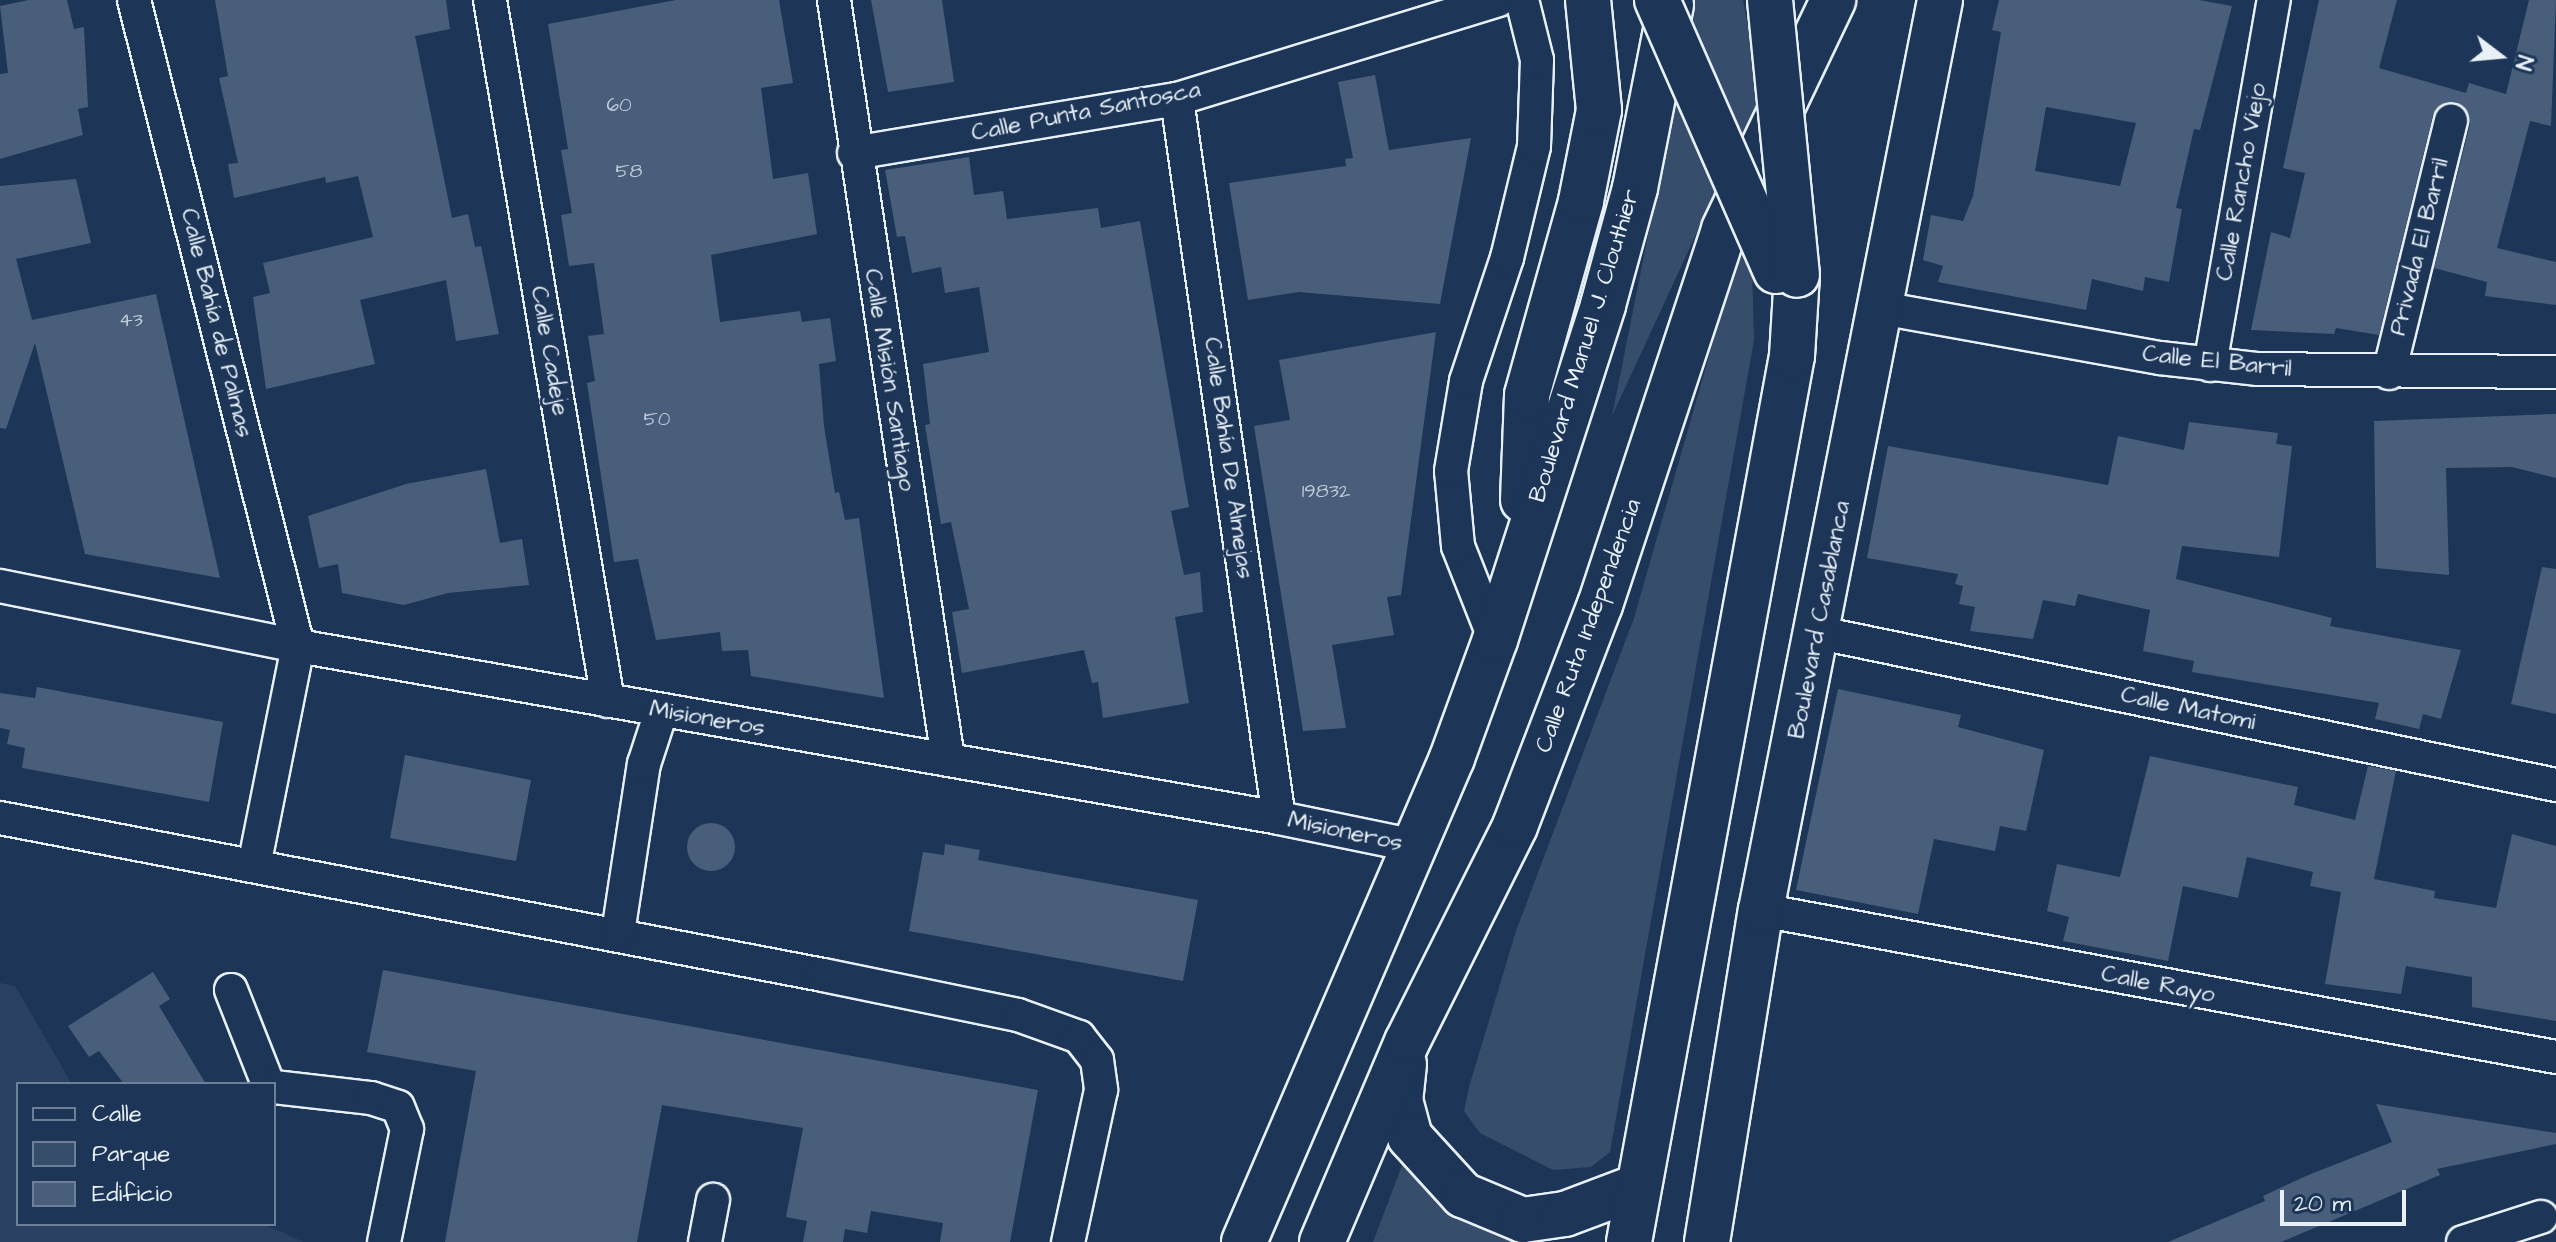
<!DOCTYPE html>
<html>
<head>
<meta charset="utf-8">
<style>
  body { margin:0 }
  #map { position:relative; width:2556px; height:1242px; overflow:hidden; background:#1d3557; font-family:"Architects Daughter",sans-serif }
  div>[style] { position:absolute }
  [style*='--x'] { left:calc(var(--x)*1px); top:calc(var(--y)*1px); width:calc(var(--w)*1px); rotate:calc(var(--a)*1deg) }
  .built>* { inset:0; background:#2a4162 }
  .green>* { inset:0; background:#374d6c }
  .building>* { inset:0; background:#495e7a }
  .round { border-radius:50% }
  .roads { filter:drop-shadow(2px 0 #e8f1f8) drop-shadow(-2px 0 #e8f1f8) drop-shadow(0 2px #e8f1f8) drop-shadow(0 -2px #e8f1f8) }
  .street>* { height:32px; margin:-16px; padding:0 16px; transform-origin:16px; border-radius:16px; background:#1d3557 }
  .primary>* { height:44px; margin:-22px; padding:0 22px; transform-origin:22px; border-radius:22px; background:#1d3557 }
  .bridges { filter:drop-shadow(2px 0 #e8f1f8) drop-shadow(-2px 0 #e8f1f8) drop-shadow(0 2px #e8f1f8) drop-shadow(0 -2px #e8f1f8) }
  .secondary-bridge>* { height:44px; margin:-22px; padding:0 22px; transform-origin:22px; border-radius:22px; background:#1d3557 }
  .primary-bridge>* { height:44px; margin:-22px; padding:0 22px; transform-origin:22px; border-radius:22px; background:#1d3557 }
  span { translate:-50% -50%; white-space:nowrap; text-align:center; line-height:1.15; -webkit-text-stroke:6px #1d3557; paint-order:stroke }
  .number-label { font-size:20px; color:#c0ccd8 }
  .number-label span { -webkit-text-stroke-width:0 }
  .street-label { font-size:24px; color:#e8f1f8 }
  .legend { position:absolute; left:16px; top:1082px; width:260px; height:144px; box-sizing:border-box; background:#1d3557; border:2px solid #6e8097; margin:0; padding:10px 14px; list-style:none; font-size:24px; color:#e8f1f8 }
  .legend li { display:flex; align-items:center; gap:16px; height:40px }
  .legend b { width:40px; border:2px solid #6e8097 }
  .north { position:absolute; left:2460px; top:16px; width:80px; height:80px; -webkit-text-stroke:6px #1d3557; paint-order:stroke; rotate:106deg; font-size:22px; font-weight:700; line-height:32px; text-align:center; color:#e8f1f8 }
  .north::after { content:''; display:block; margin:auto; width:28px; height:36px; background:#e8f1f8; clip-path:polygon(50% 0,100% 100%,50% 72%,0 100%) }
  .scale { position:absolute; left:2280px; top:1190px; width:126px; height:36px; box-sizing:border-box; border:4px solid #e8f1f8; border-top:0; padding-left:10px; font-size:24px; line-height:28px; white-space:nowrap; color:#e8f1f8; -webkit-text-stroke:6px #1d3557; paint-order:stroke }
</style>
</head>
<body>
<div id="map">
  <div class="built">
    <i style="clip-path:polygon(0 983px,15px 986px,72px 1084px,18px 1084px,18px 1224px,263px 1224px,304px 1242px,0 1242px)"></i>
  </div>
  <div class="green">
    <i style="clip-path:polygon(1695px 0,1743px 0,1761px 94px,1612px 416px)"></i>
    <i style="clip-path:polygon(1751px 230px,1754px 340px,1610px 1152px,1591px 1167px,1553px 1170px,1480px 1133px,1464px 1111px,1469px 1087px,1516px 931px,1634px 618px,1724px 304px)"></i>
    <i style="clip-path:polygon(1406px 1155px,1443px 1201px,1493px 1231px,1531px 1242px,1373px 1242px)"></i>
  </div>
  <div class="building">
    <i style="clip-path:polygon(29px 0,67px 0,74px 29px,84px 27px,88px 107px,78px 109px,83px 135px,0 159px,0 74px,8px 73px,0 6px)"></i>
    <i style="clip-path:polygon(215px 0,446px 0,450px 29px,415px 36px,452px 218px,468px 214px,475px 247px,481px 246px,499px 334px,456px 341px,446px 280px,360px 300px,375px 364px,266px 389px,253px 297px,270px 293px,263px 263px,373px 237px,358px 176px,326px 183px,325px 177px,234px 198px,228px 164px,238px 163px,219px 78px,228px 76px)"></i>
    <i style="clip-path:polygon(676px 0,779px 0,793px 83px,761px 88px,773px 179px,808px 173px,817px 234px,711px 255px,720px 322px,800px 311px,802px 322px,830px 318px,836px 361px,819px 364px,824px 426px,835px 493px,839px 492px,845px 520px,859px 518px,884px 698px,751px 676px,748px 650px,722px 651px,720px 632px,656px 640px,638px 559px,614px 562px,587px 383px,595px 381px,588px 336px,604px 334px,594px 263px,569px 266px,561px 215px,572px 213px,561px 150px,568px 149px,548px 24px)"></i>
    <i style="clip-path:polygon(871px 0,942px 0,954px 82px,888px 92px)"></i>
    <i style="clip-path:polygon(evenodd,1999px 0,2199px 0,2232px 6px,2200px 130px,2194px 129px,2176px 208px,2182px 209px,2169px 282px,2145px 277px,2143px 291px,2092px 279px,2086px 310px,1938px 282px,1943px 266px,1923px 260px,1931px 215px,1963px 221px,1973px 196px,2001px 32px,1992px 30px,1999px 0,2046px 107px,2136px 123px,2120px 186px,2035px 171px,2046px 107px)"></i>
    <i style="clip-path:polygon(2319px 0,2397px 0,2379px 68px,2466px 93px,2469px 83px,2506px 94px,2529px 0,2556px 0,2551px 126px,2530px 121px,2497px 248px,2556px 262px,2556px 305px,2485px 296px,2487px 282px,2434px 268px,2470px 124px,2464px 106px,2446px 102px,2433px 115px,2379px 335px,2336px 328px,2334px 334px,2251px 330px,2271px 232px,2290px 238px,2305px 173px,2283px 168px)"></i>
    <i style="clip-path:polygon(1375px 75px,1389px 150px,1471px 138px,1440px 304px,1299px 292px,1248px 300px,1229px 183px,1346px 166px,1345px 159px,1353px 158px,1338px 82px)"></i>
    <i style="clip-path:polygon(969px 157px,974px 195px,1003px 191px,1007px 219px,1098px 208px,1101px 228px,1140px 221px,1189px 507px,1171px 511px,1184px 575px,1200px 572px,1203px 612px,1175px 617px,1189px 703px,1103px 718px,1098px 682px,1092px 683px,1084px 650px,962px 673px,952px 612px,969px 609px,951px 522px,941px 524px,925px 425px,930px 424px,923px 364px,989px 352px,979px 287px,945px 293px,941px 267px,912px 273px,905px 236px,897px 237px,885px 170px)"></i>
    <i style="clip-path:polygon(76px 179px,91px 243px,16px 259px,32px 320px,156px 294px,220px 578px,85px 554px,35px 343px,6px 429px,0 428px,0 186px)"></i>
    <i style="clip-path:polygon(1436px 332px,1401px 595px,1387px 597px,1394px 635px,1332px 645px,1346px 728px,1303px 731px,1254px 426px,1290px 420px,1279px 360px)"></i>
    <i style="clip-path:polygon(2556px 414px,2556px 478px,2512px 467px,2446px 468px,2449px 575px,2376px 568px,2374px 421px)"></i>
    <i style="clip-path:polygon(2189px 422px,2278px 433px,2276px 444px,2292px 446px,2279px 557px,2182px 546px,2176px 579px,2332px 618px,2330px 626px,2461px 650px,2441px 719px,2423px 714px,2419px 729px,2375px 719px,2379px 703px,2192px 672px,2194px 661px,2143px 651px,2150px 610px,2078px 594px,2075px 606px,2043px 600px,2033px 639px,1970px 631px,1975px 607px,1959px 604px,1963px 586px,1955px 584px,1958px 574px,1867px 558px,1888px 446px,2108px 485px,2118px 436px,2184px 450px)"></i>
    <i style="clip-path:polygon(486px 469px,500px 543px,522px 539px,529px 585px,448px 593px,404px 605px,342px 593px,338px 564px,319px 568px,308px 516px,406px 484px)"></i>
    <i style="clip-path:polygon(2542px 567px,2556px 569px,2556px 714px,2511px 704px)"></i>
    <i style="clip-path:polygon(37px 687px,223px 722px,209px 802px,22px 768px,25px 748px,7px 744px,10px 730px,0 728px,0 693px,35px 698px)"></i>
    <i style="clip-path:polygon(1838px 689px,1961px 715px,1958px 727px,2044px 750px,2026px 831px,2000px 826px,1995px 851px,1934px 839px,1918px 914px,1796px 890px)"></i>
    <i style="clip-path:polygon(405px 755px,531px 780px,516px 861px,390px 838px)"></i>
    <i style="clip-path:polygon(2150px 756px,2298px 787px,2294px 805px,2355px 820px,2368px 766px,2396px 771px,2374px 879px,2435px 891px,2434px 898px,2496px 908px,2512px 834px,2556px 846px,2556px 1021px,2472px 1007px,2472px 977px,2406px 966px,2401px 994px,2325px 984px,2341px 892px,2310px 886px,2313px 872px,2247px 857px,2238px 898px,2183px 886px,2168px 961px,2063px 941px,2069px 917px,2047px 911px,2057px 864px,2120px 877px)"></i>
    <i class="round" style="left:687px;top:823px;width:48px;height:48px"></i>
    <i style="clip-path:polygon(945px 844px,980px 850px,978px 860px,1198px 900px,1183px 981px,909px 931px,923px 852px,944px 855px)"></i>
    <i style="clip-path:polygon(383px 970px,1038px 1090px,1010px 1242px,940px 1242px,943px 1223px,871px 1211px,867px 1233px,845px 1229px,843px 1242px,803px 1242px,807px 1221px,786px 1217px,803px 1128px,662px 1105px,637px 1242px,445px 1242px,476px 1071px,367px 1052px)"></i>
    <i style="clip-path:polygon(153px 972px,170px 999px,159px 1006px,206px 1084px,124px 1084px,99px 1051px,89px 1057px,68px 1026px)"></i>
    <i style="clip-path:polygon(2376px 1104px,2556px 1133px,2556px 1144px,2437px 1169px,2440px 1175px,2281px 1242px,2168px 1242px,2265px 1201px,2263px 1196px,2306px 1176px,2392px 1142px)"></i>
  </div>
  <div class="roads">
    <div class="street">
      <i style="--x:134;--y:0;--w:666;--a:75.76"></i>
      <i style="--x:298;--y:646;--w:220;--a:101.3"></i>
      <i style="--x:490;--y:0;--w:711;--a:80.44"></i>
      <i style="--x:834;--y:0;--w:768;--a:81.46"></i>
      <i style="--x:1177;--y:99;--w:726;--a:81.93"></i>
      <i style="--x:854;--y:153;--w:327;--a:-9.5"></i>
      <i style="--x:1177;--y:99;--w:336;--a:-17.1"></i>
      <i style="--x:1881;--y:308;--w:283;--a:10.2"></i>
      <i style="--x:2160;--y:358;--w:99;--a:6.4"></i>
      <i style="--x:2258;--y:369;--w:298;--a:0.6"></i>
      <i style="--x:2210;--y:365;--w:371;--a:-80.1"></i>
      <i style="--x:2389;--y:373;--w:260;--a:-76.2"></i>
      <i style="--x:0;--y:586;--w:304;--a:11.4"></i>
      <i style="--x:298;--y:646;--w:996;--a:9.94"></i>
      <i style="--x:1279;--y:818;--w:139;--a:11.6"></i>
      <i style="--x:1820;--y:633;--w:752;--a:11.67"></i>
      <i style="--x:1495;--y:640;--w:101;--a:-111.5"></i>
      <i style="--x:1458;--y:546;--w:75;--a:-95.3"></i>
      <i style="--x:1451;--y:471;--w:91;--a:-80.5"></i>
      <i style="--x:1466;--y:381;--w:130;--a:-71.6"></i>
      <i style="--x:1507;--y:258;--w:115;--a:-76.4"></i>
      <i style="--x:1534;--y:146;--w:86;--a:-88"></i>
      <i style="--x:1537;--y:60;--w:62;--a:-104"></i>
      <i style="--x:0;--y:818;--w:838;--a:10.8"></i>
      <i style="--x:823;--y:975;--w:199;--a:11.6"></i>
      <i style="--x:1018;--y:1015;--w:65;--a:19.8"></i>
      <i style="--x:1079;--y:1037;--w:29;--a:52"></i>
      <i style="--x:1097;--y:1060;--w:30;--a:82"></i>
      <i style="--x:1101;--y:1090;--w:156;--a:102.2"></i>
      <i style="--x:1761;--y:910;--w:808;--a:10.48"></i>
      <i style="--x:618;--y:933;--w:171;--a:-81.3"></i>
      <i style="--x:644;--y:764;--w:55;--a:-71.9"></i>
      <i style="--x:231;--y:990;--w:101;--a:68.5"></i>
      <i style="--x:274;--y:1087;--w:98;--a:6.5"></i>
      <i style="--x:371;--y:1098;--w:28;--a:18"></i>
      <i style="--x:398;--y:1107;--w:24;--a:68"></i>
      <i style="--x:407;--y:1129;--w:115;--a:101.5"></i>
      <i style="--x:705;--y:1242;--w:43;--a:-79.2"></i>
      <i style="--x:2463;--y:1242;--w:82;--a:-17.8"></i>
    </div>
    <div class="primary">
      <i style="--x:1523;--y:500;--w:105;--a:-87.8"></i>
      <i style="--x:1527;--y:395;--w:201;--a:-74.4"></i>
      <i style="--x:1581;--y:201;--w:93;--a:-78.8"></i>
      <i style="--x:1599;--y:110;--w:111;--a:-95.7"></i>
      <i style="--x:1404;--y:1064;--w:36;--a:96"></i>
      <i style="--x:1400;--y:1100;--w:38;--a:75"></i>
      <i style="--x:1410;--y:1137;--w:79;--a:47.6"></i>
      <i style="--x:1463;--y:1195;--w:65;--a:22.6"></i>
      <i style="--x:1523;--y:1220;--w:42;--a:-8.1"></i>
      <i style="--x:1565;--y:1214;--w:77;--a:-20.6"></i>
      <i style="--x:1244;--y:1242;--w:527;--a:-66.74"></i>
      <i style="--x:1452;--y:758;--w:126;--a:-70"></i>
      <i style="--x:1495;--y:640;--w:352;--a:-72.1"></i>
      <i style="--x:1603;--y:305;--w:121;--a:-74.7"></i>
      <i style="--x:1635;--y:188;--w:187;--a:-78.9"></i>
      <i style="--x:1322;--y:1242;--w:217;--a:-67"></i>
      <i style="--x:1407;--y:1042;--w:241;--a:-63.4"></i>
      <i style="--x:1515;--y:826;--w:237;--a:-69"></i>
      <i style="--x:1600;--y:605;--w:396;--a:-71.7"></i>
      <i style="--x:1724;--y:229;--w:254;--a:-64.5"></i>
      <i style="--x:1629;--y:1242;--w:901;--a:-79.58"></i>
      <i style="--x:1792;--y:356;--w:81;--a:-86.5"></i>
      <i style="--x:1707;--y:1242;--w:336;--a:-80.8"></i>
      <i style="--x:1761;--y:910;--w:927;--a:-78.87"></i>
    </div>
  </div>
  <div class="bridges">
    <div class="secondary-bridge">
      <i style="--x:1657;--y:0;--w:296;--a:66.3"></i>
    </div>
    <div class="primary-bridge">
      <i style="--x:1770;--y:0;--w:276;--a:84.4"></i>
    </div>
  </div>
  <div class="number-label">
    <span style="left:619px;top:105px">60</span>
    <span style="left:629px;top:171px">58</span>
    <span style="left:131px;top:320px">43</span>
    <span style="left:657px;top:419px">50</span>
    <span style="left:1326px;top:491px">19832</span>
  </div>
  <div class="street-label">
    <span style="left:1086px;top:112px;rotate:-11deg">Calle Punta Santosca</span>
    <span style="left:2242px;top:182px;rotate:-80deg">Calle Rancho Viejo</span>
    <span style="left:2420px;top:247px;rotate:-76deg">Privada El Barril</span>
    <span style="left:216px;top:323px;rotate:76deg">Calle Bahía de Palmas</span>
    <span style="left:1585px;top:346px;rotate:-73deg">Boulevard Manuel J. Clouthier</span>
    <span style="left:549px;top:351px;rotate:80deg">Calle Cadeje</span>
    <span style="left:2217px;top:362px;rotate:6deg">Calle El Barril</span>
    <span style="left:889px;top:380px;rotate:81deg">Calle Misión Santiago</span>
    <span style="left:1228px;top:458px;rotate:82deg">Calle Bahía De Almejas</span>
    <span style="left:1820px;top:620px;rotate:-79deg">Boulevard Casablanca</span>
    <span style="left:1589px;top:626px;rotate:-70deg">Calle Ruta Independencia</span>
    <span style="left:2188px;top:709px;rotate:12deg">Calle Matomi</span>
    <span style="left:707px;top:719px;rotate:10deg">Misioneros</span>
    <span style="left:1345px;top:832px;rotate:12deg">Misioneros</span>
    <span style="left:2158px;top:985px;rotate:11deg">Calle Rayo</span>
  </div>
  <ul class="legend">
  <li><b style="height:10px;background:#1d3557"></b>Calle</li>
  <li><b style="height:22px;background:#374d6c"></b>Parque</li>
  <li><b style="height:22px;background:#495e7a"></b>Edificio</li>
  </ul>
  <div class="north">N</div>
  <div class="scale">20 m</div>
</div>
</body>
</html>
